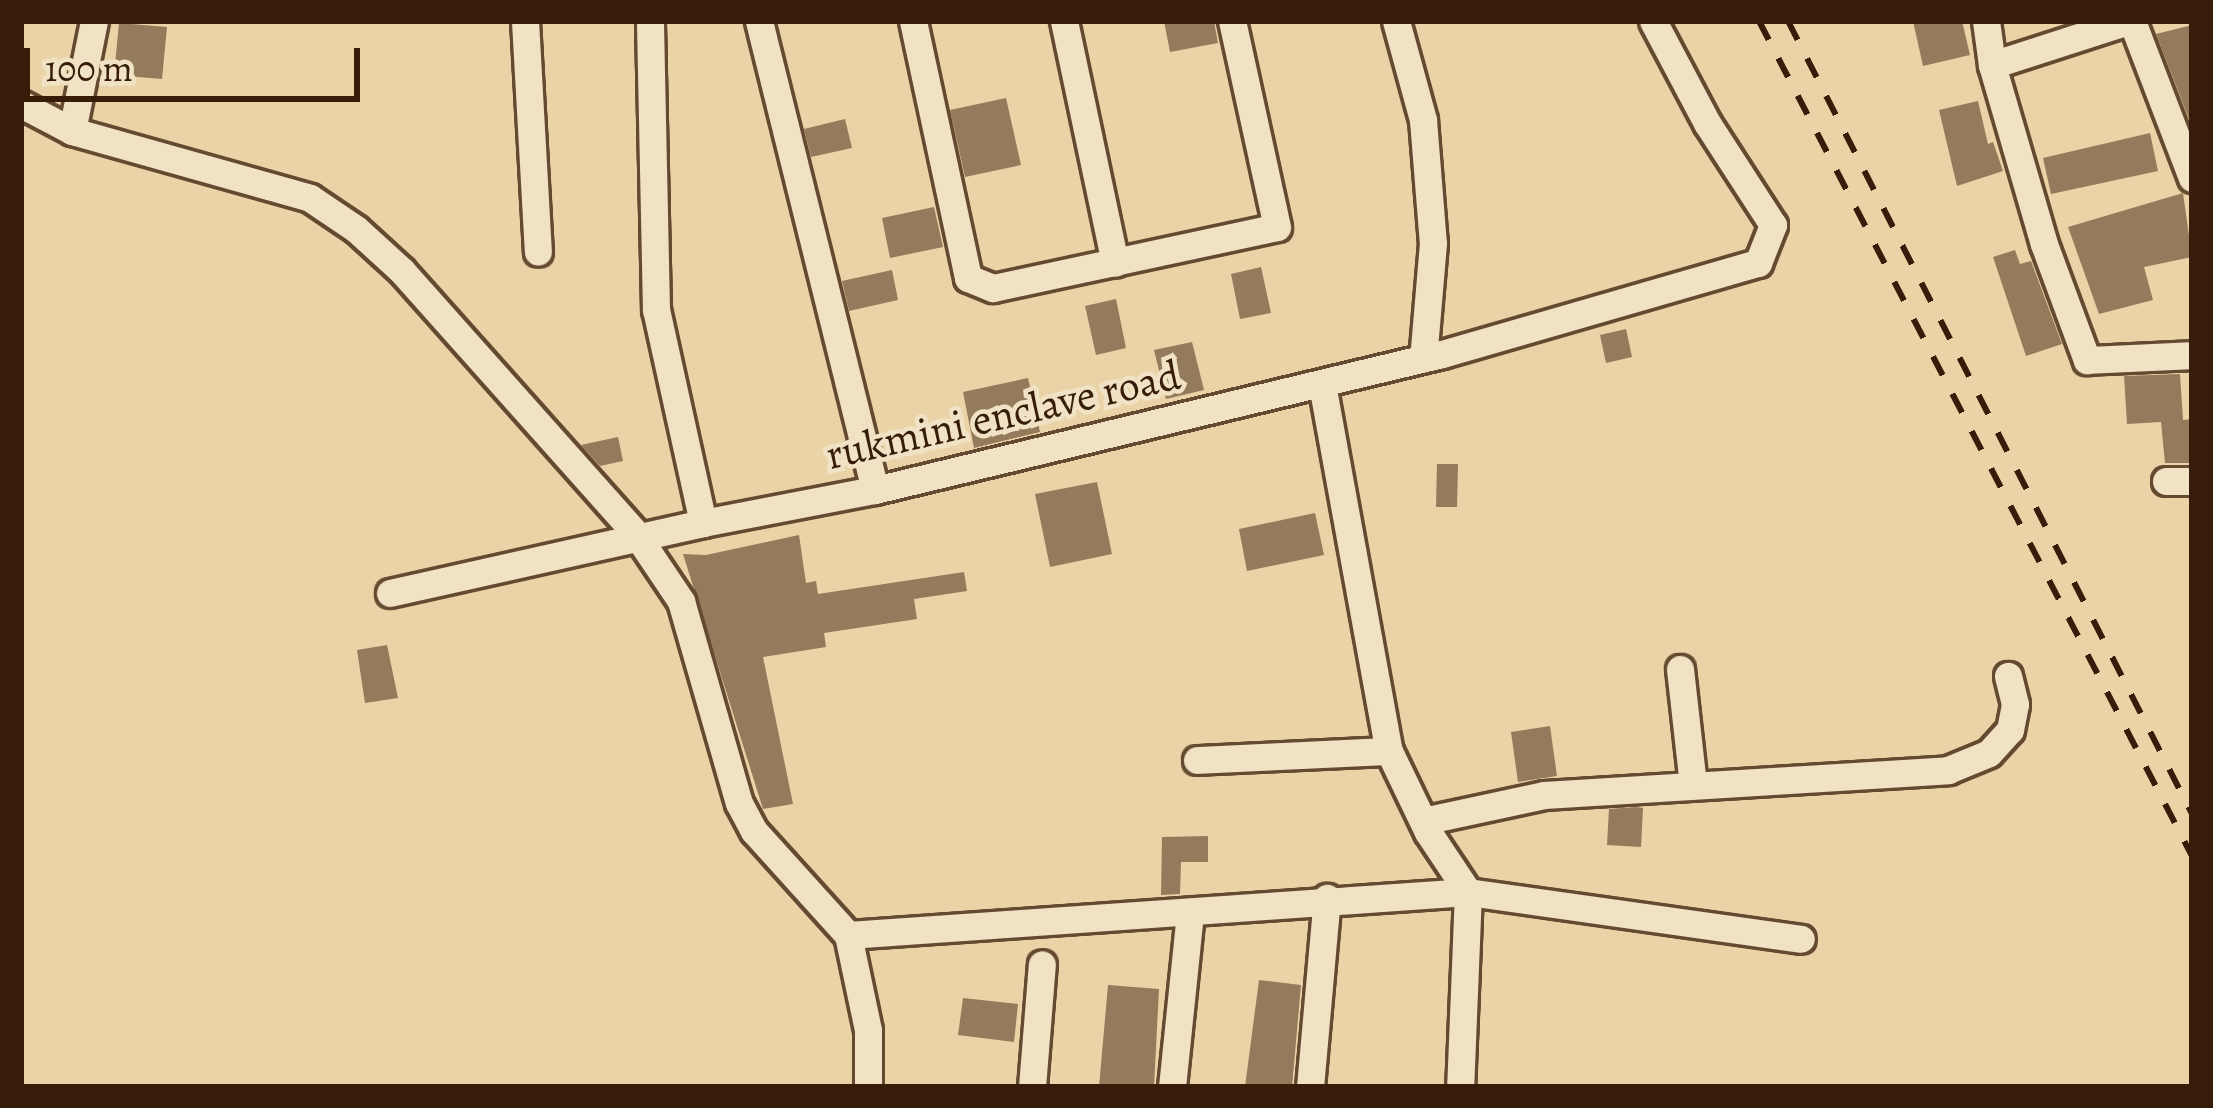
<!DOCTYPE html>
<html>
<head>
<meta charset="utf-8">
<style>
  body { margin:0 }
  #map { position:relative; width:2213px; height:1108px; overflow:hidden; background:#ead3a6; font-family:Alegreya,serif }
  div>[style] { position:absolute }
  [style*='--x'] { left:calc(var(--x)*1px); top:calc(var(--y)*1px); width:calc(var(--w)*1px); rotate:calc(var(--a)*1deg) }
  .building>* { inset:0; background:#947b5b }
  .roads { filter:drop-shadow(3px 0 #644a30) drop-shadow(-3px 0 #644a30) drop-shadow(0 3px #644a30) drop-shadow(0 -3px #644a30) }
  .minor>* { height:27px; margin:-13.5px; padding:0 13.5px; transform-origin:13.5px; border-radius:13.5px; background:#f1e2c5 }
  .rail>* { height:6px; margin-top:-3px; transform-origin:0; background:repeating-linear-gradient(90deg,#371c09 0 21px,transparent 0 42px) }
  span { translate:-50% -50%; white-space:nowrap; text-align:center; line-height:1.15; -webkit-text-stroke:9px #f1e2c5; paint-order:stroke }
  .street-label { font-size:42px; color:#371c09 }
  .frame { position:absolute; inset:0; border:24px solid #371c09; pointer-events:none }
  .scale { position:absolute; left:24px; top:48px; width:336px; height:54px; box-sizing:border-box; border:6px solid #371c09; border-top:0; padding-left:15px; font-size:36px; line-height:42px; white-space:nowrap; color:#371c09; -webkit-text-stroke:9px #f1e2c5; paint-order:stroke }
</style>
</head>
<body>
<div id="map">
  <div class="building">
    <i style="clip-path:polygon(1164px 21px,1214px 21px,1218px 43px,1170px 52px)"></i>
    <i style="clip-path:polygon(1913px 21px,1962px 21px,1970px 55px,1923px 66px)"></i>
    <i style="clip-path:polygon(119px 23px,167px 27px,162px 79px,114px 75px)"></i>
    <i style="clip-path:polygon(2192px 25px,2192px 121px,2190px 122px,2156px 34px)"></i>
    <i style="clip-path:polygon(1006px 98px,1021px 165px,965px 177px,950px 110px)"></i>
    <i style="clip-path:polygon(1978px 101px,1988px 144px,1993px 142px,2003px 171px,1957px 186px,1939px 110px)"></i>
    <i style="clip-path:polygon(845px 119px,852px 148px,811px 157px,804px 129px)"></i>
    <i style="clip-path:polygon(2150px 133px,2158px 171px,2051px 194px,2043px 158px)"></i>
    <i style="clip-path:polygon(2183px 193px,2192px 257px,2144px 267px,2153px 300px,2099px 314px,2068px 227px)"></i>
    <i style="clip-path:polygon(934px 207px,943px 247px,890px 258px,882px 218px)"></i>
    <i style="clip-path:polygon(2015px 250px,2020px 264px,2031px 261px,2062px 344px,2026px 356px,1993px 257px)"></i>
    <i style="clip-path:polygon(1261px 267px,1271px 313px,1240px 319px,1231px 274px)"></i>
    <i style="clip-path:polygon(892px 270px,898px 300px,849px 311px,842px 281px)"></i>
    <i style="clip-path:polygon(1116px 299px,1126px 348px,1096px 355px,1085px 306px)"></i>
    <i style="clip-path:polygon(1626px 329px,1632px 357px,1606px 363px,1600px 335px)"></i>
    <i style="clip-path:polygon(1192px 342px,1204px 390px,1166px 399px,1154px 350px)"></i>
    <i style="clip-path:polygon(2180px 374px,2183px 420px,2192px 419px,2192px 463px,2165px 463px,2161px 422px,2127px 424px,2124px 376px)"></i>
    <i style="clip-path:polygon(1028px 378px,1040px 432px,974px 448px,963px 392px)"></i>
    <i style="clip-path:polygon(618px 437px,623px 461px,600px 466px,581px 445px)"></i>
    <i style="clip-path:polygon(1437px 464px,1458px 464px,1457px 507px,1436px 507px)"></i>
    <i style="clip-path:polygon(1097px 482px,1112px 554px,1050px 567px,1035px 494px)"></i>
    <i style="clip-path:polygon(1315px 513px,1324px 555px,1247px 571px,1239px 529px)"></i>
    <i style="clip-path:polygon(799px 535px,806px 583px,816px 581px,818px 594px,964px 572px,967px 591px,914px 599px,917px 619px,824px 633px,826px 647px,763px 657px,793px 804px,763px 809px,683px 554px,706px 555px)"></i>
    <i style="clip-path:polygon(387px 645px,398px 698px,365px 703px,357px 650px)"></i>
    <i style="clip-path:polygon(1550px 726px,1557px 776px,1518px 782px,1511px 732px)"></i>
    <i style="clip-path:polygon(1636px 807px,1643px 808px,1641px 847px,1607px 845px,1609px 809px)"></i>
    <i style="clip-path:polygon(1208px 836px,1208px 862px,1181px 862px,1180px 894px,1161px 895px,1162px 837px)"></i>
    <i style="clip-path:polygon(1259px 980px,1301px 985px,1292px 1087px,1245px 1087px)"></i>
    <i style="clip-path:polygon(1108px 985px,1159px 989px,1154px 1087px,1099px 1087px)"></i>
    <i style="clip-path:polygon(963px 998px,1018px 1004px,1014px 1042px,958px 1035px)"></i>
  </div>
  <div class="roads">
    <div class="minor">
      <i style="--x:525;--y:21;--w:231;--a:86.8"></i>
      <i style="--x:759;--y:21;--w:483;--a:76.1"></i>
      <i style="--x:913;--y:21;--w:263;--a:77.9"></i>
      <i style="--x:968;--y:278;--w:27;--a:22"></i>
      <i style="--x:993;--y:288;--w:290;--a:-12.1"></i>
      <i style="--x:1277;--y:227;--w:211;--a:-102.3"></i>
      <i style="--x:1064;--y:21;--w:247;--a:78.1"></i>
      <i style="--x:1396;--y:21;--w:103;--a:74.7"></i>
      <i style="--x:1423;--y:120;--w:123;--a:85.4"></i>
      <i style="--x:1433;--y:243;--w:116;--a:94.9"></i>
      <i style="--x:1986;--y:21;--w:44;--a:82.2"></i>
      <i style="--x:1992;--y:65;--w:186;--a:73.8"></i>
      <i style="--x:2044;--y:244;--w:124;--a:69.7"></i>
      <i style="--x:2087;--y:360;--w:105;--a:-2.7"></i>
      <i style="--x:2132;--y:21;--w:168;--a:69.1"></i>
      <i style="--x:1992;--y:65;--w:143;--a:-17.9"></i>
      <i style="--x:21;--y:104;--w:58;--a:27.9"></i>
      <i style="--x:72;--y:131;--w:247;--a:15.7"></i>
      <i style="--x:310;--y:198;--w:55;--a:34"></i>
      <i style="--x:356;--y:229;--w:62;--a:42.4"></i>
      <i style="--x:402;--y:271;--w:352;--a:48.3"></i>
      <i style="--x:636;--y:534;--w:81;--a:56.1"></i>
      <i style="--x:681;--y:601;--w:210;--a:74"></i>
      <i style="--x:739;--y:803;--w:32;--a:62"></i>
      <i style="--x:754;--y:831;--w:140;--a:47.9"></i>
      <i style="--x:848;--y:935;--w:97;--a:78.1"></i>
      <i style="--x:868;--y:1030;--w:57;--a:90"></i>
      <i style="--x:72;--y:131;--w:112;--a:-78.7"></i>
      <i style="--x:1322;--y:384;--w:373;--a:79.7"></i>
      <i style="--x:1389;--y:751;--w:90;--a:64.3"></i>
      <i style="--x:1428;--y:832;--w:72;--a:56.3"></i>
      <i style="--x:1468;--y:892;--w:195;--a:92.3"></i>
      <i style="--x:2166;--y:481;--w:26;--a:0"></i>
      <i style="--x:703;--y:523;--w:175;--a:-10.9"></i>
      <i style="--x:875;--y:490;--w:583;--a:-13.49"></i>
      <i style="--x:1442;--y:354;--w:329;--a:-16.1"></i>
      <i style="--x:1758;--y:263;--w:41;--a:-68.5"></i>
      <i style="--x:1773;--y:225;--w:121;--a:-122.9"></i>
      <i style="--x:1707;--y:123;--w:115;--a:-117.9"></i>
      <i style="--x:390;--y:593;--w:321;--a:-12.6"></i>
      <i style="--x:703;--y:523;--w:218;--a:-102.4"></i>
      <i style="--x:656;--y:310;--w:289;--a:-91.2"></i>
      <i style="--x:1680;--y:669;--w:117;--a:83.6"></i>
      <i style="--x:1197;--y:760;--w:192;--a:-2.7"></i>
      <i style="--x:1423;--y:821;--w:124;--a:-12.1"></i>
      <i style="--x:1544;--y:795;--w:405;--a:-3.5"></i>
      <i style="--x:1948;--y:770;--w:44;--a:-22.5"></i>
      <i style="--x:1989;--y:753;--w:31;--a:-48"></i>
      <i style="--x:2010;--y:730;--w:26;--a:-79"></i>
      <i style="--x:2015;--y:704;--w:29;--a:-104"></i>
      <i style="--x:848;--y:935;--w:621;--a:-3.97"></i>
      <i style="--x:1468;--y:892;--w:336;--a:8"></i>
      <i style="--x:1032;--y:1087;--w:123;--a:-85.4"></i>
      <i style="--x:1172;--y:1087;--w:176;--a:-84.1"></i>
      <i style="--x:1310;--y:1087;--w:190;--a:-84.9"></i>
    </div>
  </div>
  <div class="rail">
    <i style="--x:1759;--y:21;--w:941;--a:62.59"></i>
    <i style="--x:1788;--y:21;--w:890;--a:63"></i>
  </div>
  <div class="street-label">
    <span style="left:1003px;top:415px;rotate:-13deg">rukmini enclave road</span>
  </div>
  <div class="frame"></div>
  <div class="scale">100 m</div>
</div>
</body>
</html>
